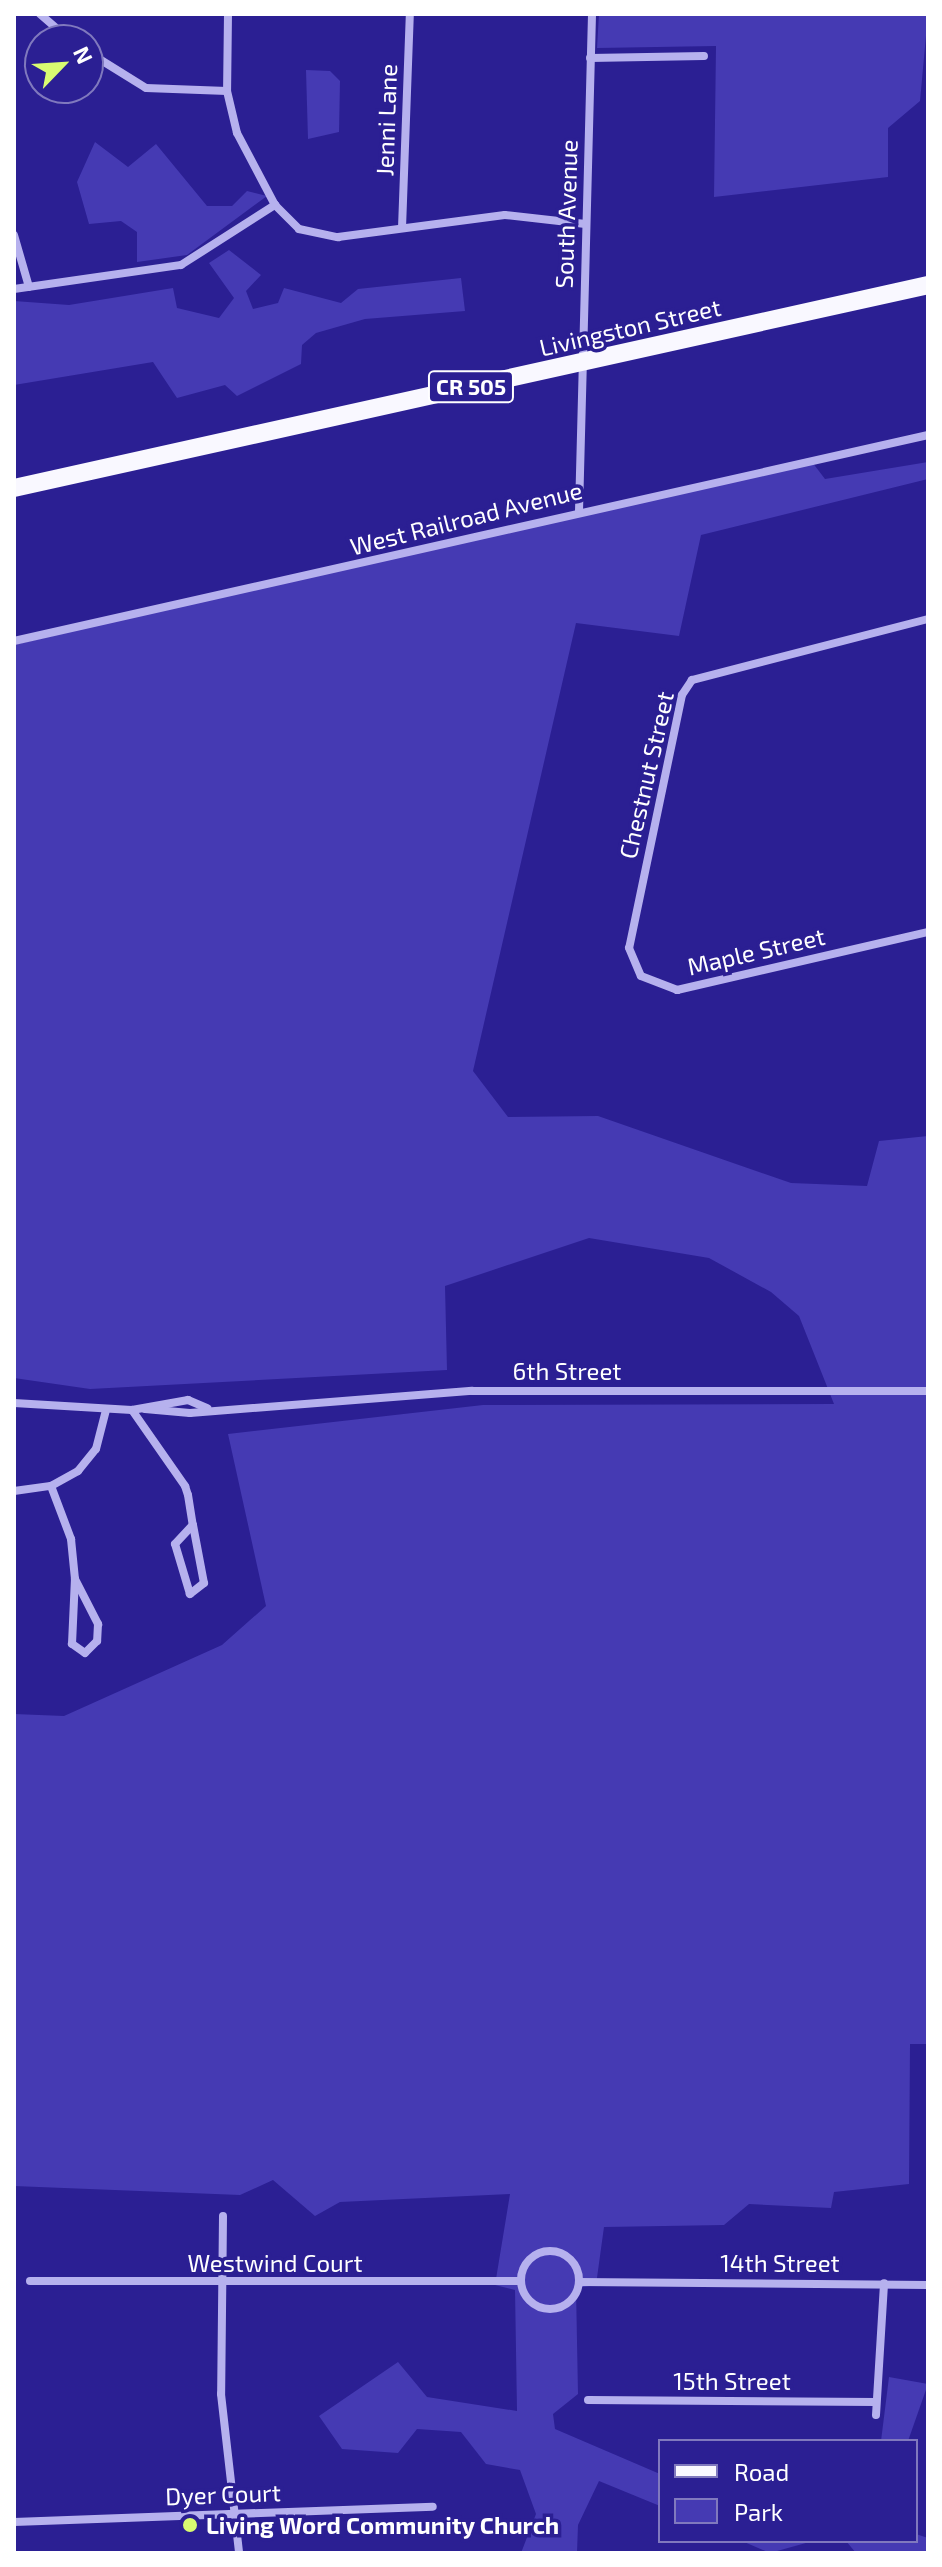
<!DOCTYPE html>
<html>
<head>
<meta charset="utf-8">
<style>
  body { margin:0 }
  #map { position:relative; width:942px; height:2567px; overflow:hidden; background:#2b1f93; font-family:"Exo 2",sans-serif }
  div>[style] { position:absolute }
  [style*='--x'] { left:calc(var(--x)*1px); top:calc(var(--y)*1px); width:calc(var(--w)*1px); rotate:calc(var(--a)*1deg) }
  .green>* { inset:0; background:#453ab3 }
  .street>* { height:8px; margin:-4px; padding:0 4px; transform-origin:4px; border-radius:4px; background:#b6b1ee }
  .street>.ring { margin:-4px; padding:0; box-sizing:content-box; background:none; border:8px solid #b6b1ee; border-radius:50% }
  .primary>* { height:18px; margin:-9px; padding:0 9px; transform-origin:9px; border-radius:9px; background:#f9f8ff }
  .dots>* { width:22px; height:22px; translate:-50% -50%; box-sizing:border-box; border:4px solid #2b1f93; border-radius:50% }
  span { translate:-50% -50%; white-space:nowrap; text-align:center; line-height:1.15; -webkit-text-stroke:7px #2b1f93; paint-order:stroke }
  .shield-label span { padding:2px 6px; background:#2b1f93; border:2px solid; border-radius:6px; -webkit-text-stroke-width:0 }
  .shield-label { font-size:22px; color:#fff; font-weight:700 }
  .street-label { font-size:24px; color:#fff }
  .poi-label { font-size:24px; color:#fff; font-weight:700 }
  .left { translate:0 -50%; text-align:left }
  .frame { position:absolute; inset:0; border:16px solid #fff; pointer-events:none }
  .legend { position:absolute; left:658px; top:2439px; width:260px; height:104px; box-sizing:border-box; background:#2b1f93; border:2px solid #8079be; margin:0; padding:10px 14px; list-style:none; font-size:24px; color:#fff }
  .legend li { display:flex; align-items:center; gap:16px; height:40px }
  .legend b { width:40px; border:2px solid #8079be }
  .north { position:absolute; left:24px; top:24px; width:80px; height:80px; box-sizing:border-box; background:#2b1f93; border:2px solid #8079be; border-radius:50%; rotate:65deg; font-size:22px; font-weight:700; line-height:32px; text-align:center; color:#fff }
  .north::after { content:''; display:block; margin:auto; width:28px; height:36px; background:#d9fb71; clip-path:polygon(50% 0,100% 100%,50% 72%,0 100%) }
</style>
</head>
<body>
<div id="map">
  <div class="green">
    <i style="clip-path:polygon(599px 14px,928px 14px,920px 101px,888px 128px,888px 177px,714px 197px,716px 46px,597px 48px)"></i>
    <i style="clip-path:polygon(306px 70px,330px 71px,340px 81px,339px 132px,308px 139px)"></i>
    <i style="clip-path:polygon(95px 142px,128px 167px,156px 144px,207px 206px,232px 206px,247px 191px,267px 196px,187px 255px,137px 262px,137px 232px,121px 221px,89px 224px,77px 182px)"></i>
    <i style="clip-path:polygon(229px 250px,261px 275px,246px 291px,253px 309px,278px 303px,284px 288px,341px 303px,358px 289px,461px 278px,465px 311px,365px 319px,316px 333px,302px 345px,301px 364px,237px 396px,225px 385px,177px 398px,153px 362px,14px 385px,14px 301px,69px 305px,173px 288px,177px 308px,219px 318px,234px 298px,209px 263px)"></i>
    <i style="clip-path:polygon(809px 458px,825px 479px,928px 462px,928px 479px,701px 535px,679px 636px,576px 623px,473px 1071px,508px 1117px,598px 1116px,791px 1183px,867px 1186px,879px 1141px,928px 1136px,928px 2044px,910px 2044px,909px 2184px,834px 2192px,831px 2208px,749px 2204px,724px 2225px,604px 2227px,596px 2285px,576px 2288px,578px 2394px,553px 2414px,555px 2429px,660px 2474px,660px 2506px,599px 2481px,578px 2525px,577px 2553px,521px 2553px,536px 2514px,520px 2470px,486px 2464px,461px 2432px,417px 2429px,398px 2453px,342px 2449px,319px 2416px,398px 2362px,427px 2397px,517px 2411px,515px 2290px,495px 2285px,510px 2194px,340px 2202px,315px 2216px,273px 2180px,240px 2195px,14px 2186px,14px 1714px,64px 1716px,222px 1645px,266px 1606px,228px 1434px,483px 1405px,834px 1404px,799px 1316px,771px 1292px,709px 1258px,589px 1238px,445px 1286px,447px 1370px,90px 1389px,14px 1378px,14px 645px)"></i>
    <i style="clip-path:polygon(889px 2377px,928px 2384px,908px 2441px,881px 2441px)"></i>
    <i style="clip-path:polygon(916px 2534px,928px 2538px,928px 2553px,856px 2553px,846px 2541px,916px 2541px)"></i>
    <i style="clip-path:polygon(742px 2541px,813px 2541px,770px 2553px)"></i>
  </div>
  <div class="street">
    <i style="--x:40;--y:14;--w:40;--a:41"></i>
    <i style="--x:228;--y:14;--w:77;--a:90.7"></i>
    <i style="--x:227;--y:91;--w:43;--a:76.6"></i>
    <i style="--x:237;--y:133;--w:81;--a:62.2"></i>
    <i style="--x:275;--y:205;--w:34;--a:45"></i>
    <i style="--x:299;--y:229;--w:40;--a:12"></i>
    <i style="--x:338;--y:237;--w:168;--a:-7.5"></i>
    <i style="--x:505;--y:215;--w:81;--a:6.4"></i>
    <i style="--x:88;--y:52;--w:68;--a:31.8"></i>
    <i style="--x:146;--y:88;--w:81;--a:2.1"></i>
    <i style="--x:590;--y:58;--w:114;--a:-1"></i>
    <i style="--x:402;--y:228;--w:214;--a:-87.9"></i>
    <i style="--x:14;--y:235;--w:54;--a:73.9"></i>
    <i style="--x:14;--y:289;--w:169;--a:-8.2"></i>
    <i style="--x:181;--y:265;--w:112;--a:-32.6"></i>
    <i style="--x:579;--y:511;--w:497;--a:-88.5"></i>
    <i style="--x:928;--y:619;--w:244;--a:165.5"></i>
    <i style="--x:692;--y:680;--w:18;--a:124"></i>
    <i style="--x:682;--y:695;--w:258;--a:101.8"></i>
    <i style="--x:629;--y:948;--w:30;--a:67"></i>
    <i style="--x:641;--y:976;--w:39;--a:21"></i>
    <i style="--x:677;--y:990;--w:258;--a:-13"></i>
    <i style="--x:14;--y:641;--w:937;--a:-12.7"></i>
    <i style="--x:14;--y:1403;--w:118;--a:3.4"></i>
    <i style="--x:132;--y:1410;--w:57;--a:-10.1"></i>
    <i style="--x:188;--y:1400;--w:21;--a:23"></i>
    <i style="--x:145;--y:1409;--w:45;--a:5.1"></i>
    <i style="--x:190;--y:1413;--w:283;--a:-4.5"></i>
    <i style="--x:472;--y:1391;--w:456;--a:0"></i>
    <i style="--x:132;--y:1410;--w:93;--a:55.1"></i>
    <i style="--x:185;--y:1486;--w:9;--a:72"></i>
    <i style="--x:188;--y:1495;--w:30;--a:81"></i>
    <i style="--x:193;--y:1525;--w:59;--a:79.3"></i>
    <i style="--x:204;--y:1583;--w:18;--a:142"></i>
    <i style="--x:190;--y:1594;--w:52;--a:-106.7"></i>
    <i style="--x:175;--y:1544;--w:26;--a:-47"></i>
    <i style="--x:51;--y:1486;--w:57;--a:69.3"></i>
    <i style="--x:71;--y:1539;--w:40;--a:84.3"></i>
    <i style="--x:14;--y:1491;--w:37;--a:-8"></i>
    <i style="--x:51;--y:1486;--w:31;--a:-29"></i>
    <i style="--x:78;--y:1471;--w:28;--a:-51"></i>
    <i style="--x:96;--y:1449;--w:40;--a:-75.6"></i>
    <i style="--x:75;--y:1579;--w:51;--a:62.9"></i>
    <i style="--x:98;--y:1624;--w:17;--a:93"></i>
    <i style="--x:97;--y:1641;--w:17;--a:135"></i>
    <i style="--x:85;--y:1653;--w:16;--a:-145"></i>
    <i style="--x:72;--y:1644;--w:65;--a:-87.4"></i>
    <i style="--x:223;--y:2216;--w:178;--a:90.6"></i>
    <i style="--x:221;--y:2394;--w:160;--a:83.5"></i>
    <i class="ring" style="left:521px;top:2251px;width:50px;height:50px"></i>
    <i style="--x:30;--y:2281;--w:491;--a:0"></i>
    <i style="--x:579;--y:2282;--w:349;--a:0.5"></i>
    <i style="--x:588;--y:2400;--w:288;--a:0.4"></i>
    <i style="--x:876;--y:2415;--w:132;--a:-86.5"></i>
    <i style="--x:14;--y:2522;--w:419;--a:-2.1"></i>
  </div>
  <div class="primary">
    <i style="--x:14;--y:488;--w:936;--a:-12.52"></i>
  </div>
  <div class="dots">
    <i style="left:190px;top:2525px;background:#d9fb71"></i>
  </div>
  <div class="shield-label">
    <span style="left:471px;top:387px">CR 505</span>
  </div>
  <div class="street-label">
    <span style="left:386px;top:120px;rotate:-88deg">Jenni Lane</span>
    <span style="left:566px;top:214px;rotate:-88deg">South Avenue</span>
    <span style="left:630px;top:327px;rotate:-13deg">Livingston Street</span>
    <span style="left:466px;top:518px;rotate:-14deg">West Railroad Avenue</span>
    <span style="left:646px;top:775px;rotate:-77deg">Chestnut Street</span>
    <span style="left:756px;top:951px;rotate:-13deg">Maple Street</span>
    <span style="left:567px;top:1371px">6th Street</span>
    <span style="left:275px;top:2263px">Westwind Court</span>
    <span style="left:780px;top:2263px">14th Street</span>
    <span style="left:732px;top:2381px">15th Street</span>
    <span style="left:223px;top:2494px;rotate:-2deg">Dyer Court</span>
  </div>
  <div class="poi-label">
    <span class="left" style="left:206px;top:2525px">Living Word Community Church</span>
  </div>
  <div class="frame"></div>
  <ul class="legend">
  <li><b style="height:10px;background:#f9f8ff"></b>Road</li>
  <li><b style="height:22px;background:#453ab3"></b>Park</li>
  </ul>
  <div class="north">N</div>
</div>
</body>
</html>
